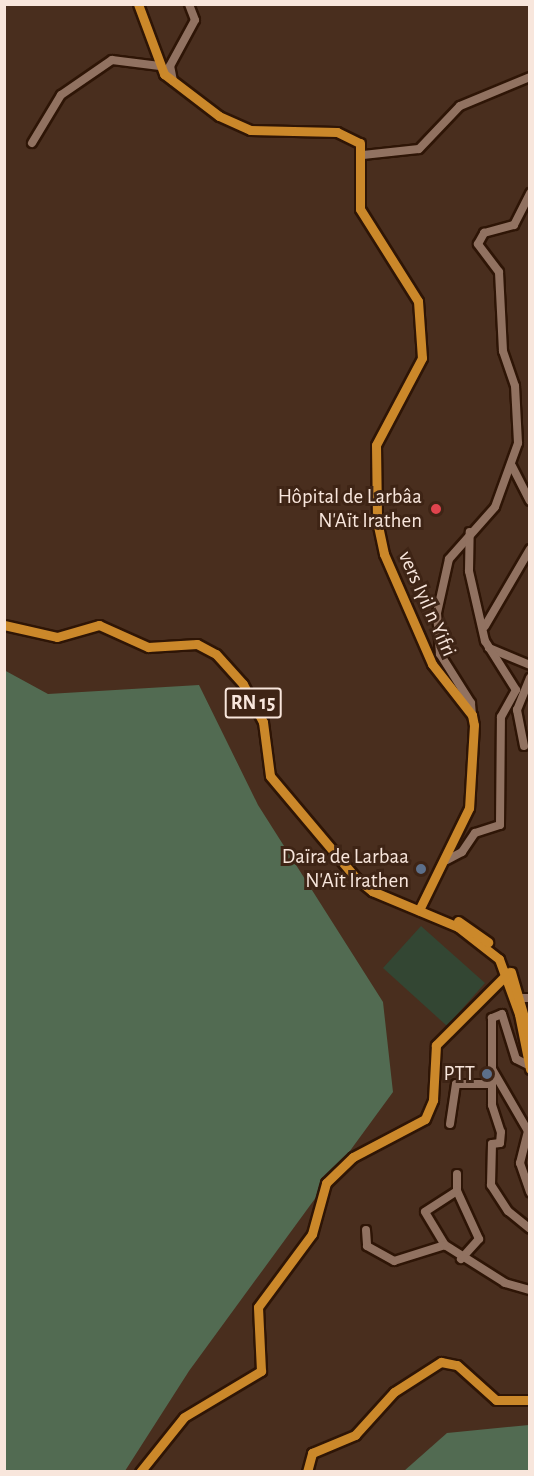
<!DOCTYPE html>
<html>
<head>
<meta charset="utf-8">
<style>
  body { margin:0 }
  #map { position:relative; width:534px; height:1476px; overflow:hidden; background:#492e1e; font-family:"Alegreya Sans",sans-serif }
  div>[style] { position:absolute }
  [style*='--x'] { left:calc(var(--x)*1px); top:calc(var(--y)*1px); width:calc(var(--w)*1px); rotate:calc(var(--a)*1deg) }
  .green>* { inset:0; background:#334633 }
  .forest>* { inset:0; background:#526b52 }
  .roads { filter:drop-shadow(2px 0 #2e1506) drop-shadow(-2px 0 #2e1506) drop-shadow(0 2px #2e1506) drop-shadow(0 -2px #2e1506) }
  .minor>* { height:8px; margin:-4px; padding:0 4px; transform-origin:4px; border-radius:4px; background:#917261 }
  .major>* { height:9px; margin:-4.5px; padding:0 4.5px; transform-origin:4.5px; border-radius:4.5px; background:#cb882a }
  .dots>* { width:16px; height:16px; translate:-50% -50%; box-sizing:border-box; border:3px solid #3e2415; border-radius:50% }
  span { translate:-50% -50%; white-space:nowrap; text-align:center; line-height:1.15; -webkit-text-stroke:6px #3e2415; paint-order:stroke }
  .shield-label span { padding:2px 4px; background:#3e2415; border:2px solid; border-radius:4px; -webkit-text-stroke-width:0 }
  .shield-label { font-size:20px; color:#f8e6dc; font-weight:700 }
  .poi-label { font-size:21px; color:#f8e6dc }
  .right { translate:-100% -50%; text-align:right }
  .street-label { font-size:21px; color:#f8e6dc }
  .frame { position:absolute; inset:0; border:6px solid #f8e6dc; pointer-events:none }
</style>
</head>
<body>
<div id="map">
  <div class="green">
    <i style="clip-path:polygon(421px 926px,485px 983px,447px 1026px,383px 968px)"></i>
  </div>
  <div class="forest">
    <i style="clip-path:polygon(4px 670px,48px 694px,199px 685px,258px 805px,383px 1002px,393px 1092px,189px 1371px,125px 1471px,5px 1471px)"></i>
    <i style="clip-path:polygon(529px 1425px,529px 1471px,404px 1471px,447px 1433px)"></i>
  </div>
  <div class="roads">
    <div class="minor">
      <i style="--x:173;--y:81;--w:15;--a:-101"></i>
      <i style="--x:170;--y:66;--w:52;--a:-61.5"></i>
      <i style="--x:195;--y:20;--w:17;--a:-111"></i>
      <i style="--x:32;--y:143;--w:56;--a:-58.9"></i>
      <i style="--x:61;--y:95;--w:62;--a:-34.5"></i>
      <i style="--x:112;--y:60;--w:48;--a:7.1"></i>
      <i style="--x:363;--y:155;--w:56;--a:-6.1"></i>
      <i style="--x:419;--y:149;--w:59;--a:-46.4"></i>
      <i style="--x:460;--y:106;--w:76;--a:-22.5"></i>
      <i style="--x:512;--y:466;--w:39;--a:63"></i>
      <i style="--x:485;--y:626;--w:89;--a:-59.7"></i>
      <i style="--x:489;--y:648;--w:44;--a:22.5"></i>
      <i style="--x:472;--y:715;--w:12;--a:-95"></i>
      <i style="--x:471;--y:703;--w:58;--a:-122.3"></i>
      <i style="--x:440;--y:654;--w:41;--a:-94.2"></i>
      <i style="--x:437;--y:613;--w:55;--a:-77.5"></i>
      <i style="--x:449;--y:559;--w:69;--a:-48.5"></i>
      <i style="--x:495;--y:507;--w:68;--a:-70.2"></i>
      <i style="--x:518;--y:443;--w:57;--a:-93"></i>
      <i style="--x:515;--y:386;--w:37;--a:-109"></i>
      <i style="--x:503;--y:351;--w:79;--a:-92.9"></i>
      <i style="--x:499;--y:272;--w:35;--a:-127"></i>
      <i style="--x:478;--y:244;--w:13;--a:-61"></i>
      <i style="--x:484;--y:233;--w:31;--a:-15"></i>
      <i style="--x:514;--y:225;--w:36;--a:-63"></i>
      <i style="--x:524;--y:746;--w:37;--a:-101"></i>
      <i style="--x:517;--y:710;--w:35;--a:-68"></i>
      <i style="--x:447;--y:860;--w:17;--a:-28"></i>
      <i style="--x:462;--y:852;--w:23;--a:-56"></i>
      <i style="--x:475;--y:833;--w:26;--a:-18"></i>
      <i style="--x:500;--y:825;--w:108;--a:-89.5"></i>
      <i style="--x:501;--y:717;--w:31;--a:-61"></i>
      <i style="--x:516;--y:690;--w:58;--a:-122.3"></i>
      <i style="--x:485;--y:641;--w:72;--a:-102.9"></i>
      <i style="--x:469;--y:571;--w:39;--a:-89"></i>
      <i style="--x:522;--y:998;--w:8;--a:0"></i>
      <i style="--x:528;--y:1065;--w:13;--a:-153"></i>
      <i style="--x:516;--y:1059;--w:47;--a:-107.3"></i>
      <i style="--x:502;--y:1014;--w:11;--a:158"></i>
      <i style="--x:492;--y:1018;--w:51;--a:90"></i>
      <i style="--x:492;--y:1069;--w:72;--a:59.9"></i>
      <i style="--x:528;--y:1131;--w:33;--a:104"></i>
      <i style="--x:520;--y:1163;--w:31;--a:71"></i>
      <i style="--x:492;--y:1072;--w:33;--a:90"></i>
      <i style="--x:492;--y:1105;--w:28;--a:72"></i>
      <i style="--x:501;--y:1132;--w:11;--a:95"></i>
      <i style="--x:500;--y:1143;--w:8;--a:173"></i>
      <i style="--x:492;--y:1144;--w:41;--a:91.4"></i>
      <i style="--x:491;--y:1185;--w:31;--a:57"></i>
      <i style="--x:508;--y:1211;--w:28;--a:39"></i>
      <i style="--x:450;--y:1124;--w:40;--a:-81.5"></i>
      <i style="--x:456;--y:1084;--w:35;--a:0"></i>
      <i style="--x:457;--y:1174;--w:17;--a:90"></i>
      <i style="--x:457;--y:1191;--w:53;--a:65.4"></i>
      <i style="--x:479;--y:1239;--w:27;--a:132"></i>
      <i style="--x:457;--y:1191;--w:38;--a:147"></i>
      <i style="--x:425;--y:1212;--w:39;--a:59"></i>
      <i style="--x:445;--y:1245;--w:71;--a:32.3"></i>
      <i style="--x:505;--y:1283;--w:26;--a:16"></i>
      <i style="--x:366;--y:1230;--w:16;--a:86"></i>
      <i style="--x:367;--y:1246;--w:31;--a:29"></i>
      <i style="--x:394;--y:1261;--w:53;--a:-17.4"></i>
    </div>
    <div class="major">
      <i style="--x:138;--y:4;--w:75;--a:69.6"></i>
      <i style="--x:164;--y:74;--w:69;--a:37.4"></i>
      <i style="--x:219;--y:116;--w:34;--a:24"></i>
      <i style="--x:250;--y:130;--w:87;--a:1.3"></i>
      <i style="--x:337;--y:132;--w:25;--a:26"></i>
      <i style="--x:360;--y:143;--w:66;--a:90"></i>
      <i style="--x:360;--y:209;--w:109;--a:57.8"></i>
      <i style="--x:418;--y:301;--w:57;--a:86"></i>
      <i style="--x:422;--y:358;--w:98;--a:117.9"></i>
      <i style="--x:376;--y:445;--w:76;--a:89.2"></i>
      <i style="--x:377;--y:521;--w:34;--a:78"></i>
      <i style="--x:384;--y:554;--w:120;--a:66.4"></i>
      <i style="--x:432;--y:664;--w:65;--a:51.9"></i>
      <i style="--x:472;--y:715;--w:10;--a:79"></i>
      <i style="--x:474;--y:725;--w:83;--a:93.4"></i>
      <i style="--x:469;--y:808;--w:114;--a:116.1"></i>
      <i style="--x:4;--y:625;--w:54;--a:12.8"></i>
      <i style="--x:57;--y:637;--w:44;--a:-15.9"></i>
      <i style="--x:99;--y:625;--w:54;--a:24.2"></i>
      <i style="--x:148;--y:647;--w:49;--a:-3.5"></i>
      <i style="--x:197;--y:644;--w:21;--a:28"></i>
      <i style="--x:216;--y:654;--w:40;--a:48"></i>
      <i style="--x:243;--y:684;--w:43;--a:62.2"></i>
      <i style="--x:263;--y:722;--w:54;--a:82.6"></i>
      <i style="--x:270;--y:776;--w:133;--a:49.9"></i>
      <i style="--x:356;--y:878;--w:21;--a:39"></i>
      <i style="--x:372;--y:891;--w:93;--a:22.7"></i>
      <i style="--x:458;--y:927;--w:52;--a:38"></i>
      <i style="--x:499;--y:959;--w:59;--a:70"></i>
      <i style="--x:519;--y:1014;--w:56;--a:78.7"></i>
      <i style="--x:458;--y:921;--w:37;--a:35"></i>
      <i style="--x:511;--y:972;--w:69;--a:73.9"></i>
      <i style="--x:140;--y:1472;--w:70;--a:-51.3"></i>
      <i style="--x:184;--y:1417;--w:90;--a:-30.9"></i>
      <i style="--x:261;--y:1371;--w:64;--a:-92.7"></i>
      <i style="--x:258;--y:1307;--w:91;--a:-53.5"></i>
      <i style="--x:312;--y:1234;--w:53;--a:-74.6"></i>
      <i style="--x:326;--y:1183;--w:37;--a:-44"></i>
      <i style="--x:353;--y:1157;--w:81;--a:-27.8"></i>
      <i style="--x:425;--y:1119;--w:21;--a:-67"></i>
      <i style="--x:433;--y:1100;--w:55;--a:-86.9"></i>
      <i style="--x:436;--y:1045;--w:103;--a:-45"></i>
      <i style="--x:307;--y:1472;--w:20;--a:-75"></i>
      <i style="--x:312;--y:1453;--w:47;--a:-22.7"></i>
      <i style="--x:355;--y:1435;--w:58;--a:-47.8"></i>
      <i style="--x:394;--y:1392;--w:56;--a:-32.6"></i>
      <i style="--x:441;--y:1362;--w:16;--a:11"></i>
      <i style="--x:457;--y:1365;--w:52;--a:41.9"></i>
      <i style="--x:496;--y:1400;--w:34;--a:0"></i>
    </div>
  </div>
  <div class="dots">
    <i style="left:436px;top:509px;background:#e0444e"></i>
    <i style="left:421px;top:869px;background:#5c6f8a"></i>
    <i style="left:487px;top:1074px;background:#5c6f8a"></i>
  </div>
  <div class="shield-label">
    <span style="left:253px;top:703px">RN 15</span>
  </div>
  <div class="poi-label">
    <span class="right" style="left:422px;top:509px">Hôpital de Larbâa<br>N'Aït Irathen</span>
    <span class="right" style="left:409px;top:869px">Daïra de Larbaa<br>N'Aït Irathen</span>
    <span class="right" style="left:475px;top:1074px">PTT</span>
  </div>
  <div class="street-label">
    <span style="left:427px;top:604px;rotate:66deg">vers Iγil n Yifri</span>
  </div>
  <div class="frame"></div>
</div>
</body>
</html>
